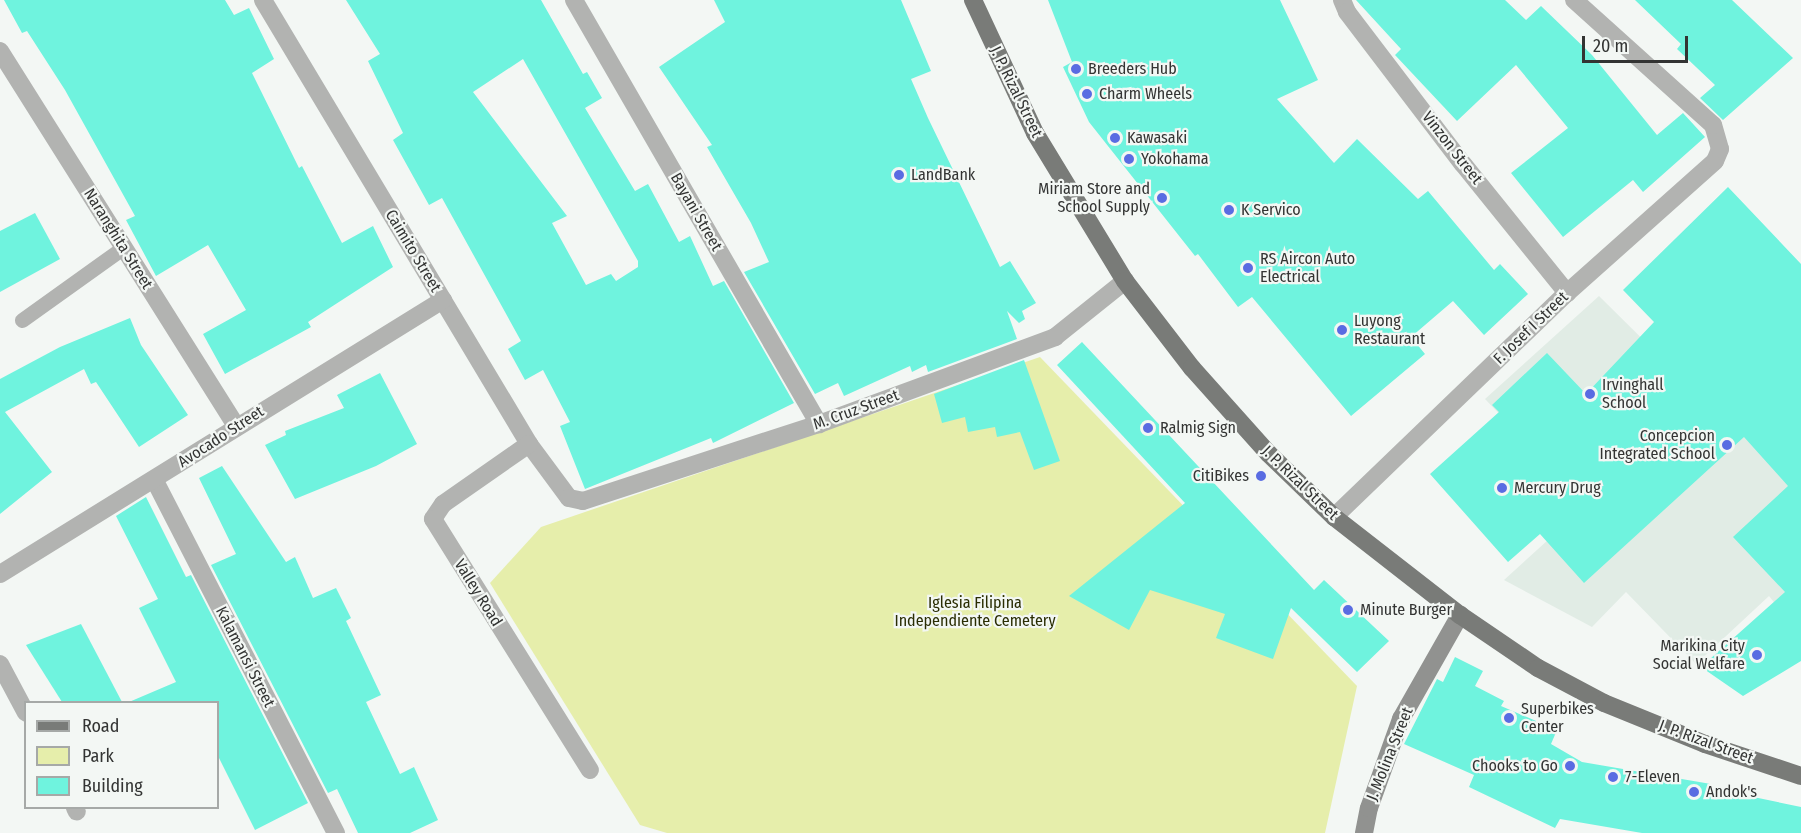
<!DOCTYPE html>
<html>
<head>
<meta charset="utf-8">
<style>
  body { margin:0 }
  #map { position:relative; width:1801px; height:833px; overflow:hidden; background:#f3f7f4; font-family:"Fira Sans Condensed",sans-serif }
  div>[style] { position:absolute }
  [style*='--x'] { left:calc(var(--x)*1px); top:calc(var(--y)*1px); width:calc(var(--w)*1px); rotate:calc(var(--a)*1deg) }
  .built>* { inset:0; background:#e1ece5 }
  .green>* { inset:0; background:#e6eeab }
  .building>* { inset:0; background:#6ff3de }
  .lane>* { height:15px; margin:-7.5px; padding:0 7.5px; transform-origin:7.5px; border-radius:7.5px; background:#b2b3b1 }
  .street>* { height:18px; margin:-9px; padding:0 9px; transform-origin:9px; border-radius:9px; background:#b2b3b1 }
  .secondary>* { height:18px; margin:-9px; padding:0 9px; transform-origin:9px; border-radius:9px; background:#919290 }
  .primary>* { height:18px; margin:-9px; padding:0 9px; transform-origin:9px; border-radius:9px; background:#797b78 }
  .dots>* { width:16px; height:16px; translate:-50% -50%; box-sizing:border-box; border:3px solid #f3f7f4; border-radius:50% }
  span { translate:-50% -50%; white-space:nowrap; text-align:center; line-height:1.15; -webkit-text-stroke:4.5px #f3f7f4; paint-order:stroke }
  .poi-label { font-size:16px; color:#333433 }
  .left { translate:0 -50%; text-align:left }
  .right { translate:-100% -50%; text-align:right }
  .street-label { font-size:16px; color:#333433 }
  .park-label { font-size:16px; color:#2a2d03 }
  .legend { position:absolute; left:24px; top:701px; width:195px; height:108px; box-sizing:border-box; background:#f3f7f4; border:2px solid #a6a9a7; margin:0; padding:8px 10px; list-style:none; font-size:18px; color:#333433 }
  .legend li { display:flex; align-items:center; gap:12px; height:30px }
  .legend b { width:30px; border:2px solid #a6a9a7 }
  .scale { position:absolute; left:1582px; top:36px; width:106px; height:27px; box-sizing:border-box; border:3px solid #333433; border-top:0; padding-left:8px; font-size:18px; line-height:21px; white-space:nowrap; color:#333433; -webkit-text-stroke:4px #f3f7f4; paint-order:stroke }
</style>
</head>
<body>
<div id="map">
  <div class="built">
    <i style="clip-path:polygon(1599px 296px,1694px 390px,1579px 497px,1485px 399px)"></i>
    <i style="clip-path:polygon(1801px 310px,1801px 636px,1769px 596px,1696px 664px,1626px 592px,1592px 627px,1504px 580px)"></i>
  </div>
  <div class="green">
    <i style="clip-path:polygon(1040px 357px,1357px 686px,1325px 833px,667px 833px,640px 825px,490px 583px,541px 527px)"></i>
  </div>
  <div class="building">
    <i style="clip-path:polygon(4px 0,225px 0,234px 15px,249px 8px,274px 59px,252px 73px,299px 168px,302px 166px,342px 243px,373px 226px,393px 267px,308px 322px,311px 327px,225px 374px,203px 334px,246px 310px,208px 245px,156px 276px,126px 220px,135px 216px,65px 90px,27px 31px,22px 33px)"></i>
    <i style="clip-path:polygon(evenodd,346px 0,541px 0,583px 74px,587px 72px,602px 98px,585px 108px,635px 191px,648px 184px,679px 242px,690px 236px,713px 286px,724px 281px,794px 403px,713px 443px,711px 438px,585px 489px,560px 426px,570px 422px,543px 370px,525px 380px,508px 349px,521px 341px,442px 198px,429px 205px,393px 140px,403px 133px,368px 61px,380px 54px,346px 0,523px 59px,638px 261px,638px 267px,616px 281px,611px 274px,586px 285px,552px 223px,567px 216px,473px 92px,523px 59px)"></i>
    <i style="clip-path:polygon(714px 0,901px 0,931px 71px,911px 79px,928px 118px,1000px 267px,1010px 261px,1036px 303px,1022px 311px,1025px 319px,1019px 323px,1007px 311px,1017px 339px,928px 372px,926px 365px,912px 372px,910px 366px,844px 396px,838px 383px,815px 394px,744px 272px,769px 262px,751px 223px,707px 147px,712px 145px,659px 67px,725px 22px)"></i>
    <i style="clip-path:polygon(1048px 0,1280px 0,1318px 80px,1277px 99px,1334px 163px,1357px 139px,1418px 199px,1428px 191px,1494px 270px,1500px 264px,1528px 294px,1484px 335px,1453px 301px,1411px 337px,1425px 354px,1351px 416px,1252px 297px,1238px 307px,1198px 254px,1195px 256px,1089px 122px,1063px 67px,1072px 62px)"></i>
    <i style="clip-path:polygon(1356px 0,1505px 0,1526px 20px,1541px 6px,1592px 55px,1657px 135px,1683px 113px,1705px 137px,1643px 192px,1633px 180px,1563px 237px,1511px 173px,1568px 128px,1516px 65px,1457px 121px,1395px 55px,1401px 49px)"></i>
    <i style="clip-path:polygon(1635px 0,1732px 0,1793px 58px,1723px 120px,1700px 98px,1715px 85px,1677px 49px,1681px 44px)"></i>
    <i style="clip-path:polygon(1728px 187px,1801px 264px,1801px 661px,1743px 696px,1701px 667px,1785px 592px,1733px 537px,1788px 486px,1744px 437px,1584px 583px,1540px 534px,1508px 562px,1430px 474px,1499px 412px,1492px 405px,1547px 353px,1586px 394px,1654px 322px,1623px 290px)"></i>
    <i style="clip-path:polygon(35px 213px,60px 259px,0 292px,0 231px)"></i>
    <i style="clip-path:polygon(130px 318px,141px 345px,188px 415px,139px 447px,96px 382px,91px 384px,84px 369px,5px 412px,52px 472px,0 514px,0 379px,60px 347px)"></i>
    <i style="clip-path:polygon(1082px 342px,1314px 590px,1324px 580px,1389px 641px,1357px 672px,1291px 608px,1273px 659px,1216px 638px,1225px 614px,1150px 590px,1129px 630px,1069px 596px,1185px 503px,1057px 365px)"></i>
    <i style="clip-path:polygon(1024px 360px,1060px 461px,1034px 470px,1020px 432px,997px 437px,995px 427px,968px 432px,965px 417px,942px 423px,934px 394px)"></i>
    <i style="clip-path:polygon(380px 373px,417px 444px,376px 466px,295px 499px,265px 445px,286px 435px,285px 431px,344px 408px,337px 395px)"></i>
    <i style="clip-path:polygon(222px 466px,286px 562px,295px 557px,313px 598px,336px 588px,351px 618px,346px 621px,381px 695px,366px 702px,400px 774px,414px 767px,438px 820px,410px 833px,358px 833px,337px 789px,328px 793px,211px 565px,236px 554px,199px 478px)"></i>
    <i style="clip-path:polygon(146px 497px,186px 577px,191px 575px,308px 803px,255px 830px,218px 756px,218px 702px,129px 702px,176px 682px,139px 608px,158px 599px,116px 516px)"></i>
    <i style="clip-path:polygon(81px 624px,122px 702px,62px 702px,26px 645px)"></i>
    <i style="clip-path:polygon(1455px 657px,1483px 671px,1475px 686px,1504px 701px,1501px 706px,1557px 730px,1551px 744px,1582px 762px,1711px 784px,1710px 788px,1801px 807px,1801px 833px,1642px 833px,1560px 819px,1555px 828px,1469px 787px,1474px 775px,1404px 744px,1437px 679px,1443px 682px)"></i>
  </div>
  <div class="lane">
    <i style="--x:22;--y:320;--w:125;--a:-35.6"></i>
  </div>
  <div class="street">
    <i style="--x:263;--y:0;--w:518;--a:59.07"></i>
    <i style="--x:529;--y:444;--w:67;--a:53.5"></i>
    <i style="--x:569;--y:498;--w:14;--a:12"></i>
    <i style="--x:583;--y:501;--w:248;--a:-18.1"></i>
    <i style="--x:819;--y:424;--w:252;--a:-20.2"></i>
    <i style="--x:1055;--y:337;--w:90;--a:-38.7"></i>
    <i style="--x:574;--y:0;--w:490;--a:60"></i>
    <i style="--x:1342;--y:0;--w:13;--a:67"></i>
    <i style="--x:1347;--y:12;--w:191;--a:52.7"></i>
    <i style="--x:1463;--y:164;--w:166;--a:51.1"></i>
    <i style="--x:0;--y:51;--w:443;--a:57.8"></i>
    <i style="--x:529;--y:444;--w:105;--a:145.1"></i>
    <i style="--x:443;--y:504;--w:18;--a:124"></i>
    <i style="--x:433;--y:519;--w:296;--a:58"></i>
    <i style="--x:155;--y:481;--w:396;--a:62.8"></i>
    <i style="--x:1334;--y:517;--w:323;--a:-43.9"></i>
    <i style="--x:1567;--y:293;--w:198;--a:-41.7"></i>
    <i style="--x:1715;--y:161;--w:13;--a:-67"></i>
    <i style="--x:1720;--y:149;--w:25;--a:-106"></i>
    <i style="--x:1713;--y:125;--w:187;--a:-138"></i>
    <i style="--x:0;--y:574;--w:521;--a:-31.74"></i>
    <i style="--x:0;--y:664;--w:55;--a:62"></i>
    <i style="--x:75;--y:808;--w:4;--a:63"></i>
  </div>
  <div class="secondary">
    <i style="--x:1364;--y:833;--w:25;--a:-79"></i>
    <i style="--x:1369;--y:808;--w:95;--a:-70.2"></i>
    <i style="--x:1401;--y:719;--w:120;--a:-60.4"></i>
  </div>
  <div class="primary">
    <i style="--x:973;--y:0;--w:147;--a:65"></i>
    <i style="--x:1035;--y:133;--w:173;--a:58.7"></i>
    <i style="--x:1125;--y:281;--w:110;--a:52.4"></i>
    <i style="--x:1192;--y:368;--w:115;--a:48.2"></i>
    <i style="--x:1269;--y:454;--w:91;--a:44.1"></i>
    <i style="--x:1334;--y:517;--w:160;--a:37.9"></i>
    <i style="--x:1460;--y:615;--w:94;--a:34.2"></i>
    <i style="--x:1538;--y:668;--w:75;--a:27.9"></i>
    <i style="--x:1604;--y:703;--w:109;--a:22.1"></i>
    <i style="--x:1705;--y:744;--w:101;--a:18.4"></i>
  </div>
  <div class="dots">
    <i style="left:1076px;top:69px;background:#596ce2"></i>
    <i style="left:1087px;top:94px;background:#596ce2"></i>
    <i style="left:1115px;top:138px;background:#596ce2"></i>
    <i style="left:1129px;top:159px;background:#596ce2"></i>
    <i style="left:899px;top:175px;background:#596ce2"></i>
    <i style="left:1162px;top:198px;background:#596ce2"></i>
    <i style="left:1229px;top:210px;background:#596ce2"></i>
    <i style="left:1248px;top:268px;background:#596ce2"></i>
    <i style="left:1342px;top:330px;background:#596ce2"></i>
    <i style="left:1590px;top:394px;background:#596ce2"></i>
    <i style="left:1148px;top:428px;background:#596ce2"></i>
    <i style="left:1727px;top:445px;background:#596ce2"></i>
    <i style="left:1261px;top:476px;background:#596ce2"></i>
    <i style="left:1502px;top:488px;background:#596ce2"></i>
    <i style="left:1348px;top:610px;background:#596ce2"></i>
    <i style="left:1757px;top:655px;background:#596ce2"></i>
    <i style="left:1509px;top:718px;background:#596ce2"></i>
    <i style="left:1570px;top:766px;background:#596ce2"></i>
    <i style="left:1613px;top:777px;background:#596ce2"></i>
    <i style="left:1694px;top:792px;background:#596ce2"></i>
  </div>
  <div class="poi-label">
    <span class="left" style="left:1088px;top:69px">Breeders Hub</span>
    <span class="left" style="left:1099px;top:94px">Charm Wheels</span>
    <span class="left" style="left:1127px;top:138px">Kawasaki</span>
    <span class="left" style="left:1141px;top:159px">Yokohama</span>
    <span class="left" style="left:911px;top:175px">LandBank</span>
    <span class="right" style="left:1150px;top:198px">Miriam Store and<br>School Supply</span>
    <span class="left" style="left:1241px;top:210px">K Servico</span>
    <span class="left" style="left:1260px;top:268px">RS Aircon Auto<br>Electrical</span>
    <span class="left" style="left:1354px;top:330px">Luyong<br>Restaurant</span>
    <span class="left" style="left:1602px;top:394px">Irvinghall<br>School</span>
    <span class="left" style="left:1160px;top:428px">Ralmig Sign</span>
    <span class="right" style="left:1715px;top:445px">Concepcion<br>Integrated School</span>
    <span class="right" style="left:1249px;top:476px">CitiBikes</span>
    <span class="left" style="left:1514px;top:488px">Mercury Drug</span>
    <span class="left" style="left:1360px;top:610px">Minute Burger</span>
    <span class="right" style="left:1745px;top:655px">Marikina City<br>Social Welfare</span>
    <span class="left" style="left:1521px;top:718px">Superbikes<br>Center</span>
    <span class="right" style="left:1558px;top:766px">Chooks to Go</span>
    <span class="left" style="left:1625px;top:777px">7-Eleven</span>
    <span class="left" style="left:1706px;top:792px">Andok's</span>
  </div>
  <div class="street-label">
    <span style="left:1016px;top:92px;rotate:64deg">J. P. Rizal Street</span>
    <span style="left:1452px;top:148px;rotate:52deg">Vinzon Street</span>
    <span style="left:696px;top:212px;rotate:60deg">Bayani Street</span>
    <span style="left:118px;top:239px;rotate:58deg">Naranghita Street</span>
    <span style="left:413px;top:251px;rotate:59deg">Caimito Street</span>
    <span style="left:1531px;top:328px;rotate:-44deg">F. Josef I Street</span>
    <span style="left:856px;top:410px;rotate:-20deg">M. Cruz Street</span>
    <span style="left:221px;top:437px;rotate:-33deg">Avocado Street</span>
    <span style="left:1300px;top:483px;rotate:44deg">J. P. Rizal Street</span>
    <span style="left:478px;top:593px;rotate:58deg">Valley Road</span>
    <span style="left:245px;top:657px;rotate:63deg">Kalamansi Street</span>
    <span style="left:1706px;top:742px;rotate:20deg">J. P. Rizal Street</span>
    <span style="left:1390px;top:754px;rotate:-68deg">J. Molina Street</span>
  </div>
  <div class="park-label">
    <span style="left:975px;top:612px">Iglesia Filipina<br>Independiente Cemetery</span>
  </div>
  <ul class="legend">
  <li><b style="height:8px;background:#797b78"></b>Road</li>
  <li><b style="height:16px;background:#e6eeab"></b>Park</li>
  <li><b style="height:16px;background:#6ff3de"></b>Building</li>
  </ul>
  <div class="scale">20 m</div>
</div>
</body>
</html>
